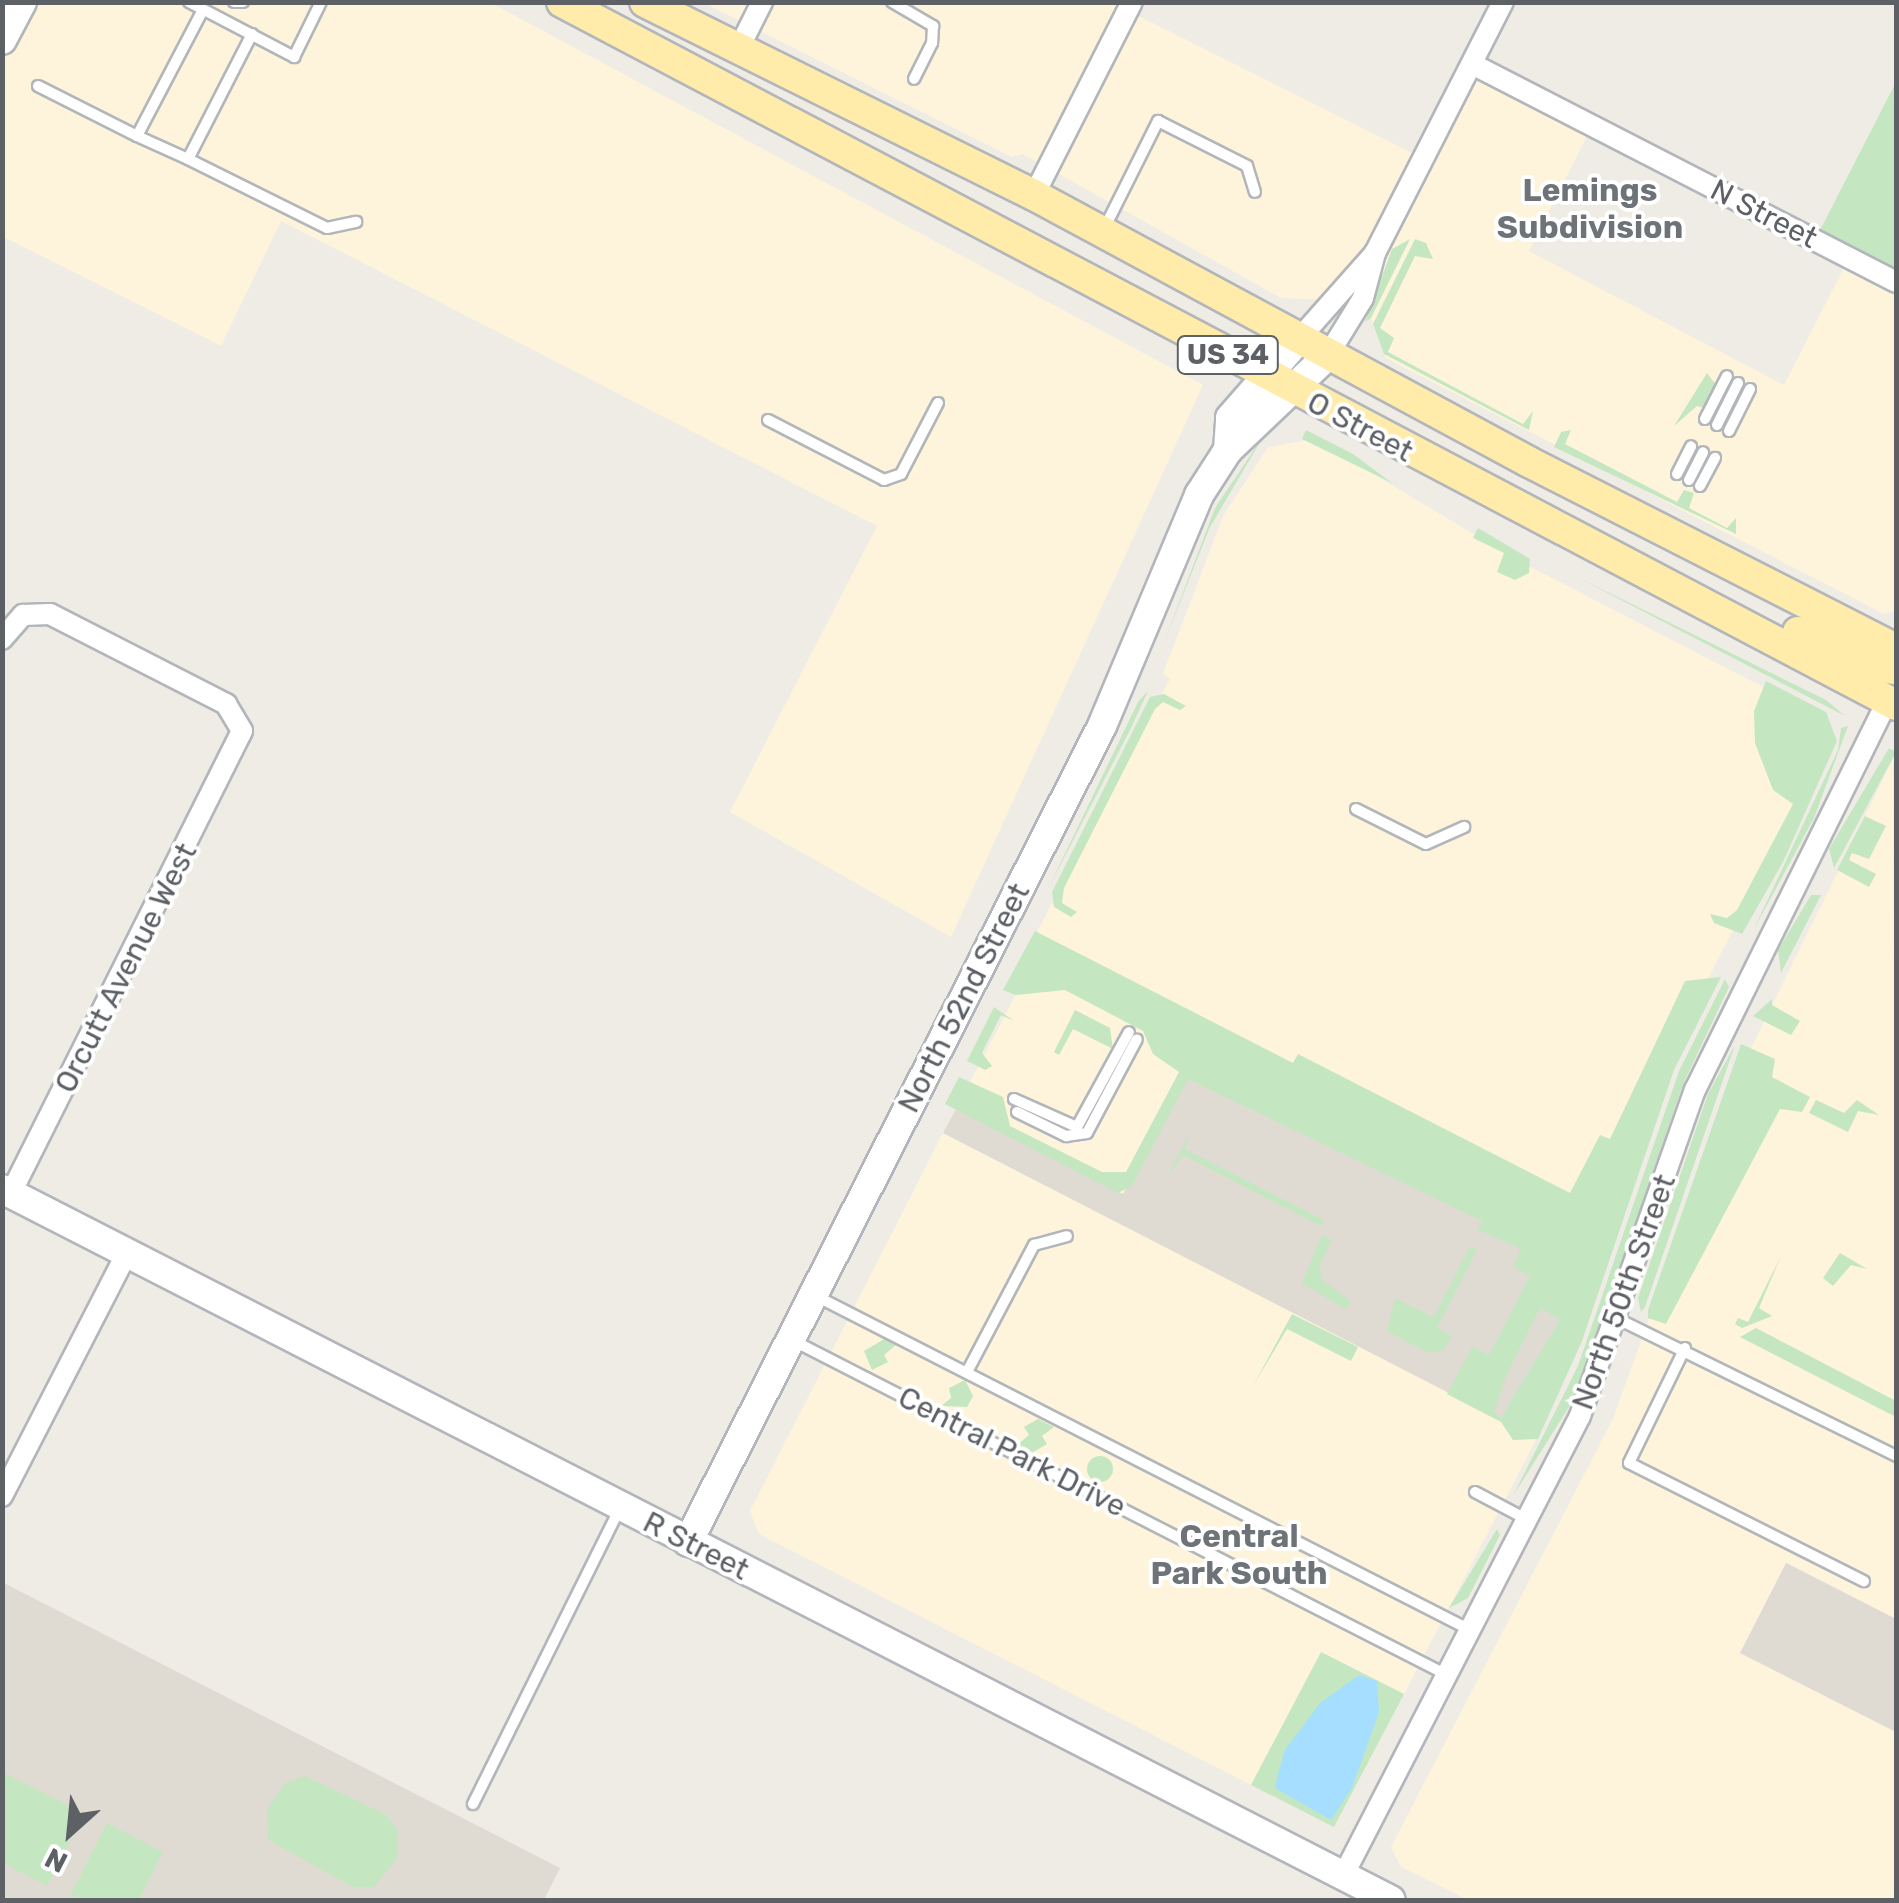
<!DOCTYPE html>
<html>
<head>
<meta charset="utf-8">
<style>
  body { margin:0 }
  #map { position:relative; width:1899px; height:1903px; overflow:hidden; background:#efece5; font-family:Rubik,sans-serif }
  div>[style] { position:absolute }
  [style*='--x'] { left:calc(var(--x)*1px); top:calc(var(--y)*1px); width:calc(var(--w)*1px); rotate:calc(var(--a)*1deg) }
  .commercial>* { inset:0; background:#fef4db }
  .education>* { inset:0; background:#dfdbd3 }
  .green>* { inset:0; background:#c4e7c1 }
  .round { border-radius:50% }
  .water>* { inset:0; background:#a5deff }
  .roads { filter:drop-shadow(2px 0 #b2b6ba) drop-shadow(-2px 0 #b2b6ba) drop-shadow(0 2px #b2b6ba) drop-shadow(0 -2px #b2b6ba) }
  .lane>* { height:10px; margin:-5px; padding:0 5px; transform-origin:5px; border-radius:5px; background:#fff }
  .street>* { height:20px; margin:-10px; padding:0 10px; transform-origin:10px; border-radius:10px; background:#fff }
  .secondary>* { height:28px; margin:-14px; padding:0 14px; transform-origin:14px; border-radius:14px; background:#fff }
  .primary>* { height:30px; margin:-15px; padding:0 15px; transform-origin:15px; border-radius:15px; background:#ffecaa }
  span { translate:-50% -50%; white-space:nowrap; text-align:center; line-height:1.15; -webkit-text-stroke:8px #fff; paint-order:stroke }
  .shield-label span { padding:2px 8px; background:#fff; border:2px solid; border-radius:8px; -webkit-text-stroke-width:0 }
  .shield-label { font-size:28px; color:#5d6166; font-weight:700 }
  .street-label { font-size:30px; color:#5d6166 }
  .neighbourhood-label { font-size:32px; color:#6e7378; font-weight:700 }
  .frame { position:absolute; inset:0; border:5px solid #5d6166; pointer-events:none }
  .north { position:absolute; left:20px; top:1783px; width:100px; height:100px; -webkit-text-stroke:8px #fff; paint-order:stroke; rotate:207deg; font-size:28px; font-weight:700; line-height:40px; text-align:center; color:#5d6166 }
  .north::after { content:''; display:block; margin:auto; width:35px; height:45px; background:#5d6166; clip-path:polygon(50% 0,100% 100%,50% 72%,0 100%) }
</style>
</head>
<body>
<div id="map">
  <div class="commercial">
    <i style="clip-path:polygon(2px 3px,491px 3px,1203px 385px,951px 937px,730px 812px,877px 526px,281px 221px,221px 346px,3px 237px)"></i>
    <i style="clip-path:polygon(704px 3px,1113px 3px,1424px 159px,1472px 64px,1592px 126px,1529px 251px,1784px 385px,1849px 258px,1896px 282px,1896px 611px,1884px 614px,1386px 358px,1363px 298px,1372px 277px,1333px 300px,1281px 298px,1023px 154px,1012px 157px)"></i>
    <i style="clip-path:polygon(1315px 439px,1517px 560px,1763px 687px,1759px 755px,1801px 798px,1667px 1058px,1598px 1270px,1192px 1060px,1123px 1194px,956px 1109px,1027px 973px,1018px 968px,1170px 679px,1163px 674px,1223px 516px,1268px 447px)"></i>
    <i style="clip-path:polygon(1893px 759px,1896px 1619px,1787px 1563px,1740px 1653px,1896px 1732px,1896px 1900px,1468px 1900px,1401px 1867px,1391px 1847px,1613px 1419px,1733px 1085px)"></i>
    <i style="clip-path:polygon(943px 1133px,1537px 1438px,1404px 1694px,1321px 1652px,1251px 1785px,759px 1534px,750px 1511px)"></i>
  </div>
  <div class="education">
    <i style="clip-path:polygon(1193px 1059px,1598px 1270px,1521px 1430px,943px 1133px,956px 1109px,1123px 1194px)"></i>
    <i style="clip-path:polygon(1786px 1563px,1896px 1619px,1896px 1732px,1740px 1653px)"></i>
    <i style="clip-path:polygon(2px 1582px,560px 1868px,544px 1900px,3px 1900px)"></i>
  </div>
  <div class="green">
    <i style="clip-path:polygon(1896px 82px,1896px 282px,1815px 240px)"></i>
    <i style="clip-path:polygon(1410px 239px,1371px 318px,1365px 322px,1392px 249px)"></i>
    <i style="clip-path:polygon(1415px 239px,1426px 243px,1433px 259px,1415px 256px,1380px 328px,1394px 338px,1388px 352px,1523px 424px,1533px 411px,1529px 430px,1384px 354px,1373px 324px)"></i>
    <i style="clip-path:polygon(1707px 373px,1716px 385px,1704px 408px,1697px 406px,1674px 426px)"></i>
    <i style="clip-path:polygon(1306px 430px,1353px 454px,1392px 483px,1302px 439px)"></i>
    <i style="clip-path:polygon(1571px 430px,1565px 444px,1677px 502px,1684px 490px,1694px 493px,1689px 508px,1727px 528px,1736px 518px,1736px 534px,1554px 447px,1561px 432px)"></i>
    <i style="clip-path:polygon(1266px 432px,1210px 527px,1163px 645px,1215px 508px)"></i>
    <i style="clip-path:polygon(1478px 528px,1530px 559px,1529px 573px,1515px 580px,1497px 572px,1504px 553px,1473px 538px)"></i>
    <i style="clip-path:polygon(1575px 576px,1826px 700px,1845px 716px)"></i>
    <i style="clip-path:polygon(1766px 681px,1826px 712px,1837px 741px,1783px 862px,1742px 934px,1714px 923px,1710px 914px,1727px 918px,1737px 910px,1793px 804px,1773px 790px,1755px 743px,1754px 711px)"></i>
    <i style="clip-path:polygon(1148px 691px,1131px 728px,1047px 891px,1138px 702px)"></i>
    <i style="clip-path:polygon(1164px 694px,1186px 706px,1180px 710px,1163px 702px,1155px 709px,1064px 888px,1062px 903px,1077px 912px,1071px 917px,1054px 907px,1052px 892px,1150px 697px)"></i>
    <i style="clip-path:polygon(1848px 726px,1814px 818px,1753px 931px,1838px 750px,1841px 728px)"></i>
    <i style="clip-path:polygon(1889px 748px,1896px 752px,1834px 868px,1829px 849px)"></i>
    <i style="clip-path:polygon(1865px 816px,1886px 826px,1869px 859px,1852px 853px,1849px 860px,1876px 874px,1869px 887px,1837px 870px)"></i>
    <i style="clip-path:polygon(1811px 895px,1821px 895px,1781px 973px,1778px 950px)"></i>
    <i style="clip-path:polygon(evenodd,1035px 931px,1293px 1063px,1298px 1054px,1570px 1193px,1600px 1135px,1610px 1139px,1685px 981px,1721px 977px,1674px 1070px,1582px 1341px,1538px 1439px,1513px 1440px,1501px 1422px,1447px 1394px,1472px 1347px,1489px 1355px,1530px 1276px,1513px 1267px,1521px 1249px,1478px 1230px,1482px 1221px,1188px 1079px,1132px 1186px,1118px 1193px,945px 1104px,959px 1077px,1003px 1097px,1010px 1126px,1102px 1172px,1126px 1172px,1179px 1072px,1153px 1054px,1143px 1031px,1065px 990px,1015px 995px,1003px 990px,1035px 931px,1540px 1308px,1560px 1320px,1501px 1418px,1494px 1412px,1506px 1376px,1540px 1308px)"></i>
    <i style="clip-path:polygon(1725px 979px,1729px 987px,1684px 1082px,1574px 1399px,1513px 1496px,1578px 1366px,1679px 1071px)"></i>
    <i style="clip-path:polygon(1772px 999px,1772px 1005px,1800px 1021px,1791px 1035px,1753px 1016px)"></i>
    <i style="clip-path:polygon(994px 1007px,1014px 1021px,1001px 1015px,982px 1053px,992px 1066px,985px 1070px,967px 1061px)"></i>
    <i style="clip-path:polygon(1075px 1010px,1110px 1028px,1113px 1049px,1073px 1029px,1059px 1055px,1054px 1052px)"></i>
    <i style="clip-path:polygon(1741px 1044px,1775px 1059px,1772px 1077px,1810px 1097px,1802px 1112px,1780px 1109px,1666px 1324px,1648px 1318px,1648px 1310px)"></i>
    <i style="clip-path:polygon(1735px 1045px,1645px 1307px,1641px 1312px,1638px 1298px,1708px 1094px)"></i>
    <i style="clip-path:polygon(1816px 1100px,1844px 1113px,1857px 1100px,1879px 1115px,1858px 1111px,1848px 1132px,1809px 1113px)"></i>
    <i style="clip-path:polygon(1190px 1132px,1185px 1149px,1324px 1220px,1321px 1226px,1183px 1155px,1167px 1177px)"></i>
    <i style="clip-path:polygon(1322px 1235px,1332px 1240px,1320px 1264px,1321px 1279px,1351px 1301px,1346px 1310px,1302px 1283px)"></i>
    <i style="clip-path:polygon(1470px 1246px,1477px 1250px,1437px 1328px,1452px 1336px,1444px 1350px,1428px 1353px,1387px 1331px,1395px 1298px,1434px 1317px)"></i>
    <i style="clip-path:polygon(1840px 1253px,1867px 1269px,1851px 1265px,1833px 1286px,1823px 1278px)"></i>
    <i style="clip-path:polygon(1781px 1256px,1759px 1308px,1772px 1316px,1742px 1328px,1735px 1324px,1738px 1318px,1748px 1322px)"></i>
    <i style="clip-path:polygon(1292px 1314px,1358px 1347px,1351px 1361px,1287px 1329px,1253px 1386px)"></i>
    <i style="clip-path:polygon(1756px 1328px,1896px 1401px,1896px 1417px,1740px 1337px)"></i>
    <i style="clip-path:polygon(884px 1339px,896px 1345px,884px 1355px,888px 1362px,872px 1370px,864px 1351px)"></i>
    <i style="clip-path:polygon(965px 1380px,973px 1396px,967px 1407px,941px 1406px,951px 1398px,949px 1388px)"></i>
    <i style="clip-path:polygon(1038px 1419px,1054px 1427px,1042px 1436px,1047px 1444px,1032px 1453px,1017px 1445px,1029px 1435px,1024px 1427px)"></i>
    <i class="round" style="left:1087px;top:1456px;width:26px;height:26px"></i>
    <i style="clip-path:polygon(1497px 1529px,1500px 1535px,1468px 1598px,1449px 1608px)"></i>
    <i style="clip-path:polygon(1321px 1652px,1404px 1694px,1334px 1827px,1251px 1785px)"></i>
    <i style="clip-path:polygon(2px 1772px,84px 1813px,47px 1886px,3px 1863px)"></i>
    <i style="clip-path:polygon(305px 1776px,385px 1814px,398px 1830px,398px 1857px,374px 1887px,353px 1887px,268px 1840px,267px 1810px,285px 1783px)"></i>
    <i style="clip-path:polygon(107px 1823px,163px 1852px,139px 1900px,70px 1896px)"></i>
  </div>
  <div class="water">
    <i style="clip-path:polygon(1359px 1675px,1377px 1681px,1379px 1712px,1352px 1788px,1331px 1820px,1275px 1788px,1278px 1774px,1285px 1750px,1320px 1703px)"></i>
  </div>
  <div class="roads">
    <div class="lane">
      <i style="--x:189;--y:2;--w:119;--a:27.6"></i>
      <i style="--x:294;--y:57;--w:61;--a:-63.9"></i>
      <i style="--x:234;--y:2;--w:9;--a:0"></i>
      <i style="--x:892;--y:2;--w:48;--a:30.3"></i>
      <i style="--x:933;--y:26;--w:17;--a:93"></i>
      <i style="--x:932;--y:43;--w:40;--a:116.6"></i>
      <i style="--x:252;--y:34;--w:140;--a:117.1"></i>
      <i style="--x:188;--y:159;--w:155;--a:26.4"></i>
      <i style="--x:327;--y:228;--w:30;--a:-12"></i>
      <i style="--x:38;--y:86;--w:111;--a:26.8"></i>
      <i style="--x:188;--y:159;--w:56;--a:-155.7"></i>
      <i style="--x:137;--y:136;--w:142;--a:-62.4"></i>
      <i style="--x:1104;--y:229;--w:121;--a:-63.4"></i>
      <i style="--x:1158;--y:121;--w:100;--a:26.8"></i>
      <i style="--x:1247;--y:166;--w:27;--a:73"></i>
      <i style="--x:1705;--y:419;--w:48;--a:-62.9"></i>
      <i style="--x:768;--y:420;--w:131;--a:27.3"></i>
      <i style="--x:884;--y:480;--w:18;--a:-19"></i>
      <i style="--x:901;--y:474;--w:80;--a:-62.5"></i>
      <i style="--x:1717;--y:425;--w:47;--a:-63.4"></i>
      <i style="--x:1729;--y:431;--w:47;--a:-63.4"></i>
      <i style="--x:1677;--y:474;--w:31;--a:-63"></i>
      <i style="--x:1689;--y:480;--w:31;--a:-63"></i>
      <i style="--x:1700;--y:486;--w:32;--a:-62"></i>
      <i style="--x:1356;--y:809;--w:78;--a:26.6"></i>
      <i style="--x:1426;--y:844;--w:42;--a:-24.1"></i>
      <i style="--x:1014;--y:1099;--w:69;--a:24"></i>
      <i style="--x:1077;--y:1127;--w:108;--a:-61.3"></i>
      <i style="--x:1017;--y:1112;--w:55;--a:26.1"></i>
      <i style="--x:1066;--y:1136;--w:21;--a:-8"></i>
      <i style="--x:1087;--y:1133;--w:106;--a:-62"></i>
      <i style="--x:816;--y:1296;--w:734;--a:27.05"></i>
      <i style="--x:1618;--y:1319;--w:310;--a:26.2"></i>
      <i style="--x:792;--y:1340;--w:736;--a:27.09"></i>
      <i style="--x:1685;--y:1348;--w:128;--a:116"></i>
      <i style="--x:1629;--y:1463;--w:263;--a:26.7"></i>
      <i style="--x:967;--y:1372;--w:144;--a:-62.2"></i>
      <i style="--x:1034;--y:1245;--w:34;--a:-15"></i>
      <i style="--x:1475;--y:1492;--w:58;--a:27.9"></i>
      <i style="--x:473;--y:1804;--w:330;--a:-63.6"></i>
    </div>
    <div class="street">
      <i style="--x:738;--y:50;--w:54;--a:-63.4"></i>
      <i style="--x:1472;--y:64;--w:477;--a:27.2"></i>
      <i style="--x:1034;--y:195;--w:216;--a:-63.1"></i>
      <i style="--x:1299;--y:339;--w:115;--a:-48.5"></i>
      <i style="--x:1328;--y:355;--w:67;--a:-58.4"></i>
      <i style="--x:1363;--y:298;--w:47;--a:-75.1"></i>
      <i style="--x:1375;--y:253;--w:282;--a:-63"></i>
      <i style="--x:2;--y:639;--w:32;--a:-49"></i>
      <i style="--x:23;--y:615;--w:27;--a:-2"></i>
      <i style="--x:50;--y:614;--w:198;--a:27.1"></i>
      <i style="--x:226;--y:704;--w:31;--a:59"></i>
      <i style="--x:242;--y:731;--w:517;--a:116.57"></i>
      <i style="--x:2;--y:1496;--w:273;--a:-62.8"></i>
      <i style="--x:1343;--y:1876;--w:517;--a:-62.74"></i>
      <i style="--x:1580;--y:1416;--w:346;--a:-70.6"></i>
      <i style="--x:1695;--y:1090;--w:435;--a:-63.7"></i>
    </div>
    <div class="secondary">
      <i style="--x:2;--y:40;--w:43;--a:-62.2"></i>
      <i style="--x:1228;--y:450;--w:32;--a:-86"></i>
      <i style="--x:1230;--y:418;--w:105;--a:-48.9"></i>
      <i style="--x:2;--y:1189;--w:1560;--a:27.11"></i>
      <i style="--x:688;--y:1542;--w:915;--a:-63.1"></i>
      <i style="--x:1102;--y:726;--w:251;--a:-67.2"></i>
      <i style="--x:1199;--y:495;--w:54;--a:-57.2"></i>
      <i style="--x:1228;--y:450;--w:138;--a:-43.5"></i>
    </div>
    <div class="primary">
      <i style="--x:562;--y:2;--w:1508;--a:27.79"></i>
      <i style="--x:645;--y:2;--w:434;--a:26.4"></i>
      <i style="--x:1034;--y:195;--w:562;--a:28.34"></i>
      <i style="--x:1529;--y:462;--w:412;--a:27"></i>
      <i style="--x:1798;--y:632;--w:76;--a:25.6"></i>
      <i style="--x:1867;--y:665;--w:29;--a:8"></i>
    </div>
  </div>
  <div class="shield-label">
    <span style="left:1228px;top:355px">US 34</span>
  </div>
  <div class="street-label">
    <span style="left:1764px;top:214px;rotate:27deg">N Street</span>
    <span style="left:1360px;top:427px;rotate:28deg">O Street</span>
    <span style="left:126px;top:968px;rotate:-63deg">Orcutt Avenue West</span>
    <span style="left:964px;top:998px;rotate:-63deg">North 52nd Street</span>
    <span style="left:1624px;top:1292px;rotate:-70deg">North 50th Street</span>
    <span style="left:1012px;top:1452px;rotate:27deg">Central Park Drive</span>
    <span style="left:696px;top:1546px;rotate:27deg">R Street</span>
  </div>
  <div class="neighbourhood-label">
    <span style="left:1590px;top:209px">Lemings<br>Subdivision</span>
    <span style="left:1239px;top:1555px">Central<br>Park South</span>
  </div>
  <div class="frame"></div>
  <div class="north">N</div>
</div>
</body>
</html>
